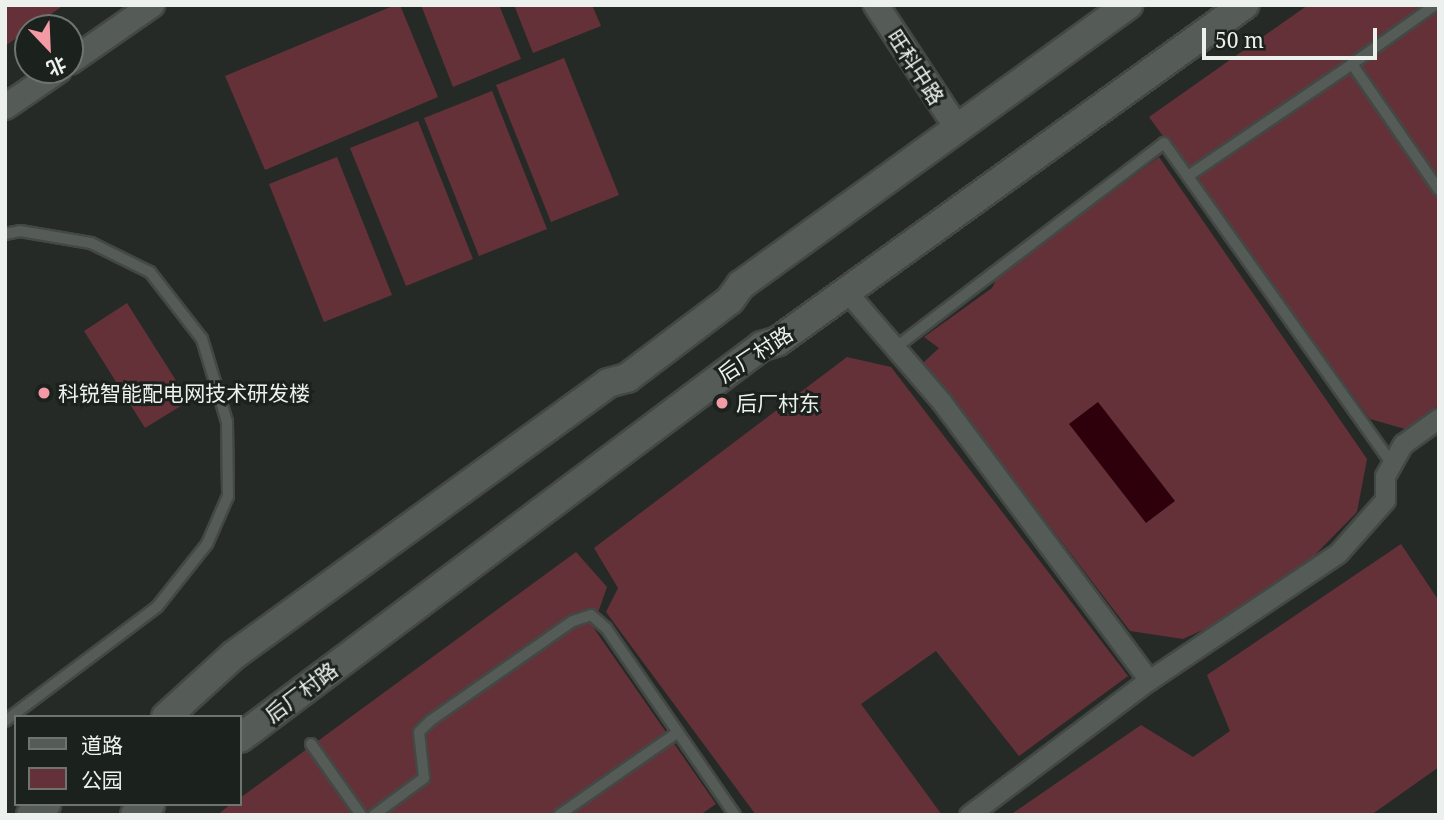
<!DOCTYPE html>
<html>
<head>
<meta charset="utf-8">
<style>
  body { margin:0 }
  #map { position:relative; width:1444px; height:820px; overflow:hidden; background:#252a27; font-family:"Noto Serif","Noto Sans SC",serif }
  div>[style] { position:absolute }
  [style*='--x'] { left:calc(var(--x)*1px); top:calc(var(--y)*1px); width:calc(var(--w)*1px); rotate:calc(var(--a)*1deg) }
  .green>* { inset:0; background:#643139 }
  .water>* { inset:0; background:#2e000b }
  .roads { filter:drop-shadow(2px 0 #444845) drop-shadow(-2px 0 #444845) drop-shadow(0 2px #444845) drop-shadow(0 -2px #444845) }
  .service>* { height:10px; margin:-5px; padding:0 5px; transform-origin:5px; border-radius:5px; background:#555b57 }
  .minor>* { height:19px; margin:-9.5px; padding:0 9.5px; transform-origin:9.5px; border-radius:9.5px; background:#555b57 }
  .tertiary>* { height:24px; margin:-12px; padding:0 12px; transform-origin:12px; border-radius:12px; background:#555b57 }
  .secondary>* { height:28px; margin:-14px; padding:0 14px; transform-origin:14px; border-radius:14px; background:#555b57 }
  .dots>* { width:19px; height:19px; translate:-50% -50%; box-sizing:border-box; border:4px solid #1b211d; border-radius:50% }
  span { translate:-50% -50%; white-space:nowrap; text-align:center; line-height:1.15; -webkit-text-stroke:6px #1b211d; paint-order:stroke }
  .street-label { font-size:21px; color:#edf1ee }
  .poi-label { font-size:21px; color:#edf1ee }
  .left { translate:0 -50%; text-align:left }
  .frame { position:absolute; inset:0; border:7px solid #edf1ee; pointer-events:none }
  .legend { position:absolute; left:14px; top:715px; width:228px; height:91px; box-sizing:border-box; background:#1b211d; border:2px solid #6f7471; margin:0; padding:9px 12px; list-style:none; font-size:21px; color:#edf1ee }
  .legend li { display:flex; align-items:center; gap:14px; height:35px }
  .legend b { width:35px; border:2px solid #6f7471 }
  .north { position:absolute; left:14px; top:14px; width:70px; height:70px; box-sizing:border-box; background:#1b211d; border:2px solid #6f7471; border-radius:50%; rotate:157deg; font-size:19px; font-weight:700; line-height:28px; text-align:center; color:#edf1ee }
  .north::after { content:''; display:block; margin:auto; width:24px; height:32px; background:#f49aa5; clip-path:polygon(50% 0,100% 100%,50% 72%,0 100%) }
  .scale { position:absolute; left:1202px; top:28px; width:175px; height:32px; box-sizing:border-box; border:4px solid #edf1ee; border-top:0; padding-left:9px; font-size:21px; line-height:24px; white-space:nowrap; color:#edf1ee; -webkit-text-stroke:5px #1b211d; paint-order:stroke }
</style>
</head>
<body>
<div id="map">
  <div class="green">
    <i style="clip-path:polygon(5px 5px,64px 5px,5px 46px)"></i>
    <i style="clip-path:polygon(395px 5px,400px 5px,438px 97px,265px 170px,225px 76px)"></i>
    <i style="clip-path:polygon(421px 5px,499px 5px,521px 59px,453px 87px)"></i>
    <i style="clip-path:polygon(514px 5px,592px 5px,601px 26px,533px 53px)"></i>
    <i style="clip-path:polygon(1308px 5px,1439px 5px,1439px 405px,1405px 429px,1370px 419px,1149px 117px)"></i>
    <i style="clip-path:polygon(564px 58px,619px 195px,551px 222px,496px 85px)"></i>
    <i style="clip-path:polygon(492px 91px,547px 229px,479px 256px,424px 118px)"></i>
    <i style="clip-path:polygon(418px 121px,473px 259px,406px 286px,350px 148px)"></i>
    <i style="clip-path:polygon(337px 157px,392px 295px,324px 322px,269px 184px)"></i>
    <i style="clip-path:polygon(1159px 157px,1367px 459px,1357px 512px,1310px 560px,1216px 624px,1183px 639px,1130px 631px,924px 362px,939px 348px,924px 337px,992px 288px,998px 276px)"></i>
    <i style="clip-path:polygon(127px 303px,189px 401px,145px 428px,84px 331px)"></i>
    <i style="clip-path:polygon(847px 357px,891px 367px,1128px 676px,1019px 756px,936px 651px,861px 704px,942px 815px,756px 815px,606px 612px,618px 588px,594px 548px)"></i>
    <i style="clip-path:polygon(1401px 544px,1439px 601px,1439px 767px,1371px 815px,1010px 815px,1141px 725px,1193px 757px,1230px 731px,1207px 675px)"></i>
    <i style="clip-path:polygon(576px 552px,607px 587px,593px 627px,716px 804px,700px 815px,217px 815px,231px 804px,240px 804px,240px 798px)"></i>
  </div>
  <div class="water">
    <i style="clip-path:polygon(1098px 402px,1175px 501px,1146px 523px,1069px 424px)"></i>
  </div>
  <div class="roads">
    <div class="service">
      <i style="--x:1435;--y:5;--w:102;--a:144.6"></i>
      <i style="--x:1352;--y:64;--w:153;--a:55.4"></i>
      <i style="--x:1188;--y:176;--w:199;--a:-34.3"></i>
      <i style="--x:5;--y:234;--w:15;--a:-11"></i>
      <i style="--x:20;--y:231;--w:72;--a:9.6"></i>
      <i style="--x:91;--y:243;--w:66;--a:26.2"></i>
      <i style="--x:150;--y:272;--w:85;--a:52.2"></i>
      <i style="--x:202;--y:339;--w:87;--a:73.2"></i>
      <i style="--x:227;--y:422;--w:74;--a:89.2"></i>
      <i style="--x:228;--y:496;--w:52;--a:113.6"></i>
      <i style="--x:207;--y:544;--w:80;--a:128.4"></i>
      <i style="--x:157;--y:607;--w:190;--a:143.1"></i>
      <i style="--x:895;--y:348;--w:338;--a:-37.3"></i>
      <i style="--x:1164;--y:143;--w:394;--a:54.6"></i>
      <i style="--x:311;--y:744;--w:87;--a:54.8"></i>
      <i style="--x:374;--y:815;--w:62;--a:-36.5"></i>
      <i style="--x:424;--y:778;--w:46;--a:-96.2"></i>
      <i style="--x:419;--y:732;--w:16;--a:-45"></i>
      <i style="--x:430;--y:721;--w:174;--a:-35"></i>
      <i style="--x:573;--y:621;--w:19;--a:-18"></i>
      <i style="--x:591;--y:615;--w:20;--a:41"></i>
      <i style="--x:606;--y:628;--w:227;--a:55.4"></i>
      <i style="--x:559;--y:815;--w:145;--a:-34.9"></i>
    </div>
    <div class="minor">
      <i style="--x:847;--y:292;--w:144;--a:49.2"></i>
      <i style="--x:941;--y:401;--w:348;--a:53.3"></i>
      <i style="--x:969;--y:815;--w:225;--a:-36.9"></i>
      <i style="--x:1149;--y:680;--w:228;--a:-33.9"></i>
      <i style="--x:1338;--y:553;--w:71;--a:-48.4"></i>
      <i style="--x:1385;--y:500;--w:24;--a:-90"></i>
      <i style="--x:1385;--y:476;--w:37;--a:-61"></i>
      <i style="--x:1403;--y:444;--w:44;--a:-35.8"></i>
    </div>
    <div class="tertiary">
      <i style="--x:876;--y:5;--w:147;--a:56.6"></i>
      <i style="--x:70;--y:62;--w:100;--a:-34.8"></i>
      <i style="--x:5;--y:107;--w:65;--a:-34.4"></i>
    </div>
    <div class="secondary">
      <i style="--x:166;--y:717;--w:92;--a:-42.4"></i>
      <i style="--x:234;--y:655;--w:462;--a:-36"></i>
      <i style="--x:608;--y:383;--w:20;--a:-15"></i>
      <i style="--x:627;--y:378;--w:129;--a:-37.1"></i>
      <i style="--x:730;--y:300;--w:19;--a:-54"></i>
      <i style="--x:741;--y:285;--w:478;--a:-35.9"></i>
      <i style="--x:240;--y:738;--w:653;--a:-36.91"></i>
      <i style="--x:762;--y:346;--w:17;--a:-17"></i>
      <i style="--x:778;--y:341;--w:575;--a:-35.79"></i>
      <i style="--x:31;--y:815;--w:19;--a:-36"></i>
      <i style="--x:135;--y:815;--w:19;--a:-36"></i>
    </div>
  </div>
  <div class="dots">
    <i style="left:44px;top:393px;background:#f49aa5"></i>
    <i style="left:722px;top:403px;background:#f49aa5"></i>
  </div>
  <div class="street-label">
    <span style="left:916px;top:67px;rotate:57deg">旺科中路</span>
    <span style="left:755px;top:354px;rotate:-33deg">后厂村路</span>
    <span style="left:301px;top:692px;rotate:-37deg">后厂村路</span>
  </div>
  <div class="poi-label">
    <span class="left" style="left:58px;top:393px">科锐智能配电网技术研发楼</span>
    <span class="left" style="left:736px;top:403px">后厂村东</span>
  </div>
  <div class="frame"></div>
  <ul class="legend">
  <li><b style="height:9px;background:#555b57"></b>道路</li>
  <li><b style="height:19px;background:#643139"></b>公园</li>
  </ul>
  <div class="north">北</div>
  <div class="scale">50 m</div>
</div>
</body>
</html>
